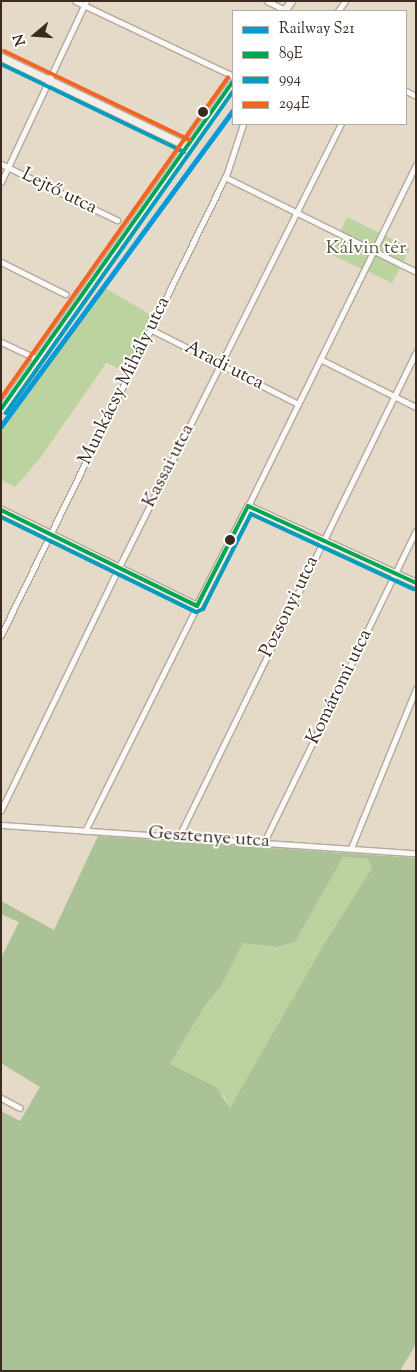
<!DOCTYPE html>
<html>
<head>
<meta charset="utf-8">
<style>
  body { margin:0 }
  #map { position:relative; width:417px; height:1372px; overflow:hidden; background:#e5d9c8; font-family:"Sorts Mill Goudy",serif }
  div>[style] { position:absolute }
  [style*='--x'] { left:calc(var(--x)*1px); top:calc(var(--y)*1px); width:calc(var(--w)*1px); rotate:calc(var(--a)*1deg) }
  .green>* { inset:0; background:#bcd29f }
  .forest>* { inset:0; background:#abc296 }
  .roads { filter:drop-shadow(1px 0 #b2a99d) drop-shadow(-1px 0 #b2a99d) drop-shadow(0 1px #b2a99d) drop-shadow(0 -1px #b2a99d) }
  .street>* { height:5px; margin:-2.5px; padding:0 2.5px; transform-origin:2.5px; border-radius:2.5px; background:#fbf9f7 }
  .secondary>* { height:7px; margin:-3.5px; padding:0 3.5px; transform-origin:3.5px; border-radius:3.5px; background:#f3efe8 }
  .bus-1>* { height:4px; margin:-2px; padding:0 2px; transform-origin:2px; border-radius:2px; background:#00a651 }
  .bus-2>* { height:4px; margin:-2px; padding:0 2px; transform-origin:2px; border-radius:2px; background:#069cbc }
  .bus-3>* { height:4px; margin:-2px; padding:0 2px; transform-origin:2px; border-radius:2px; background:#f26522 }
  .rail-1>* { height:5px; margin:-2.5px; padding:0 2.5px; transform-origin:2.5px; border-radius:2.5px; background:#039ad9 }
  .dots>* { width:14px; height:14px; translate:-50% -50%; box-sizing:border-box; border:2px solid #fff; border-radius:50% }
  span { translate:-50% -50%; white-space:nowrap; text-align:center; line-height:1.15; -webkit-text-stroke:4px #fff; paint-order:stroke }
  .street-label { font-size:19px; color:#3b2a1e }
  .park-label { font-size:19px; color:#585b3b }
  .frame { position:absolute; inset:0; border:2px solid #3b2a1e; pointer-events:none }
  .legend { position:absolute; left:232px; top:10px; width:175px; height:115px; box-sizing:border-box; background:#fff; border:1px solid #b1aaa5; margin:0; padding:6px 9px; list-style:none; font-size:15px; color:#3b2a1e }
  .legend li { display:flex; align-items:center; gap:10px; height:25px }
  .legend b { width:25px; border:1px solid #b1aaa5 }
  .north { position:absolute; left:10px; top:10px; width:50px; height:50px; -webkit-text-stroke:4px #fff; paint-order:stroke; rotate:252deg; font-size:14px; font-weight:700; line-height:20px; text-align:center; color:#3b2a1e }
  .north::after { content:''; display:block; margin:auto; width:18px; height:22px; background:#3b2a1e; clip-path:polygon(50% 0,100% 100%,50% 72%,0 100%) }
</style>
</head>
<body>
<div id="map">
  <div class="green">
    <i style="clip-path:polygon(347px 217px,410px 248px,392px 283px,330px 254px)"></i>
    <i style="clip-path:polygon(105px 288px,153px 316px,127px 372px,106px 363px,41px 457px,15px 487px,1px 480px,1px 431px)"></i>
    <i style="clip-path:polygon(343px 857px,368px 859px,372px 868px,324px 944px,230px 1109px,225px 1097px,170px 1064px,204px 1007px,221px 986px,243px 943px,277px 947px,295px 942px)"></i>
  </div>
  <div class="forest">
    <i style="clip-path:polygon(evenodd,98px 836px,416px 858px,416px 1344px,400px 1371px,1px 1371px,1px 1111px,20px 1121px,40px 1087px,1px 1063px,1px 958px,19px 922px,1px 914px,1px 901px,54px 930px,98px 836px,343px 857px,368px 859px,372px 868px,324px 944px,230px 1108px,216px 1087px,170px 1064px,204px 1007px,221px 986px,243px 943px,277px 947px,295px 942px,343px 857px)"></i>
  </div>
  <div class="roads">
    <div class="street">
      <i style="--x:75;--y:1;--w:175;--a:25.4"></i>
      <i style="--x:267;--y:1;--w:20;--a:27"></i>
      <i style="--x:338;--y:11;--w:12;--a:-55"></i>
      <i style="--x:406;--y:91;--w:11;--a:27"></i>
      <i style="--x:1;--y:164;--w:129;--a:25.8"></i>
      <i style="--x:225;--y:177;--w:213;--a:26.4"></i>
      <i style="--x:1;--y:182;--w:200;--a:-64.8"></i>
      <i style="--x:1;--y:262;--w:72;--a:26.6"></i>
      <i style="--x:150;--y:329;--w:166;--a:26.9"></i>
      <i style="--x:1;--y:342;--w:40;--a:25"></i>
      <i style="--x:320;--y:359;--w:107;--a:26.6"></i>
      <i style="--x:248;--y:506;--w:380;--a:-63.8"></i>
      <i style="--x:1;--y:635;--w:514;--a:-63.93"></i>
      <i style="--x:227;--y:173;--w:52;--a:-71.9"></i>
      <i style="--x:1;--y:810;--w:268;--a:-64.1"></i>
      <i style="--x:118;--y:569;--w:498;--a:-63.4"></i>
      <i style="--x:1;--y:825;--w:416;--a:3.9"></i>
      <i style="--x:85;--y:831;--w:251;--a:-63.5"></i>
      <i style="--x:179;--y:836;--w:539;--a:-63.91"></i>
      <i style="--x:264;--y:842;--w:346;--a:-64"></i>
      <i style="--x:351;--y:848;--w:172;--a:-67.8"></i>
      <i style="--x:1;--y:1098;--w:21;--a:28"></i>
    </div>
    <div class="secondary">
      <i style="--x:284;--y:11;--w:12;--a:-55"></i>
      <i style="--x:1;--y:57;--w:206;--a:25.6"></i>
      <i style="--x:1;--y:409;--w:402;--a:-54.7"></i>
      <i style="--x:1;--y:510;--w:218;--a:26.1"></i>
      <i style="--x:197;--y:606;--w:112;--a:-63"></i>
      <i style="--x:248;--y:506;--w:185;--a:24.6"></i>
    </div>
  </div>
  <div class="bus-1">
    <i style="--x:1;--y:409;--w:402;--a:-54.7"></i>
    <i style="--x:1;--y:510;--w:218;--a:26.1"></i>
    <i style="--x:197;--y:606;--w:112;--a:-63"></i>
    <i style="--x:248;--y:506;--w:185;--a:24.6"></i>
  </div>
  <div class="bus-2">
    <i style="--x:1;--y:64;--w:203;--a:25.7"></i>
    <i style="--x:6;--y:413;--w:394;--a:-54.8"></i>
    <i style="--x:1;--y:517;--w:217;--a:26"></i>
    <i style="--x:196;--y:612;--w:8;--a:-23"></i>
    <i style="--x:203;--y:609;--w:106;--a:-63.2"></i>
    <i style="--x:251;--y:514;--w:179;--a:24.8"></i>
  </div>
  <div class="bus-3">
    <i style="--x:4;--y:51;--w:206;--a:25.6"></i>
    <i style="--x:1;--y:398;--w:393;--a:-54.7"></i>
  </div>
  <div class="rail-1">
    <i style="--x:1;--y:426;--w:392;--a:-53.7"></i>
  </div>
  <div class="dots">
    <i style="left:203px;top:112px;background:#3b2a1e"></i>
    <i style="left:230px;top:540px;background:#3b2a1e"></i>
  </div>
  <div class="street-label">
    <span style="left:59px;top:192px;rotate:26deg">Lejtő utca</span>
    <span style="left:224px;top:366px;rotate:27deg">Aradi utca</span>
    <span style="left:125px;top:381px;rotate:-64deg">Munkácsy Mihály utca</span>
    <span style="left:169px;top:466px;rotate:-63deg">Kassai utca</span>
    <span style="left:290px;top:607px;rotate:-64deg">Pozsonyi utca</span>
    <span style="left:340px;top:687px;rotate:-64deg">Komáromi utca</span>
    <span style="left:209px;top:838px;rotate:4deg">Gesztenye utca</span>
  </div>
  <div class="park-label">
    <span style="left:366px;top:249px">Kálvin tér</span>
  </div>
  <div class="frame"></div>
  <ul class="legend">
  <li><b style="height:6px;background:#039ad9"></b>Railway S21</li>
  <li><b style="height:6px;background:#00a651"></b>89E</li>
  <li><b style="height:6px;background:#069cbc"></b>994</li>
  <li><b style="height:6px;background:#f26522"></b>294E</li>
  </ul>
  <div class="north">N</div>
</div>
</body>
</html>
